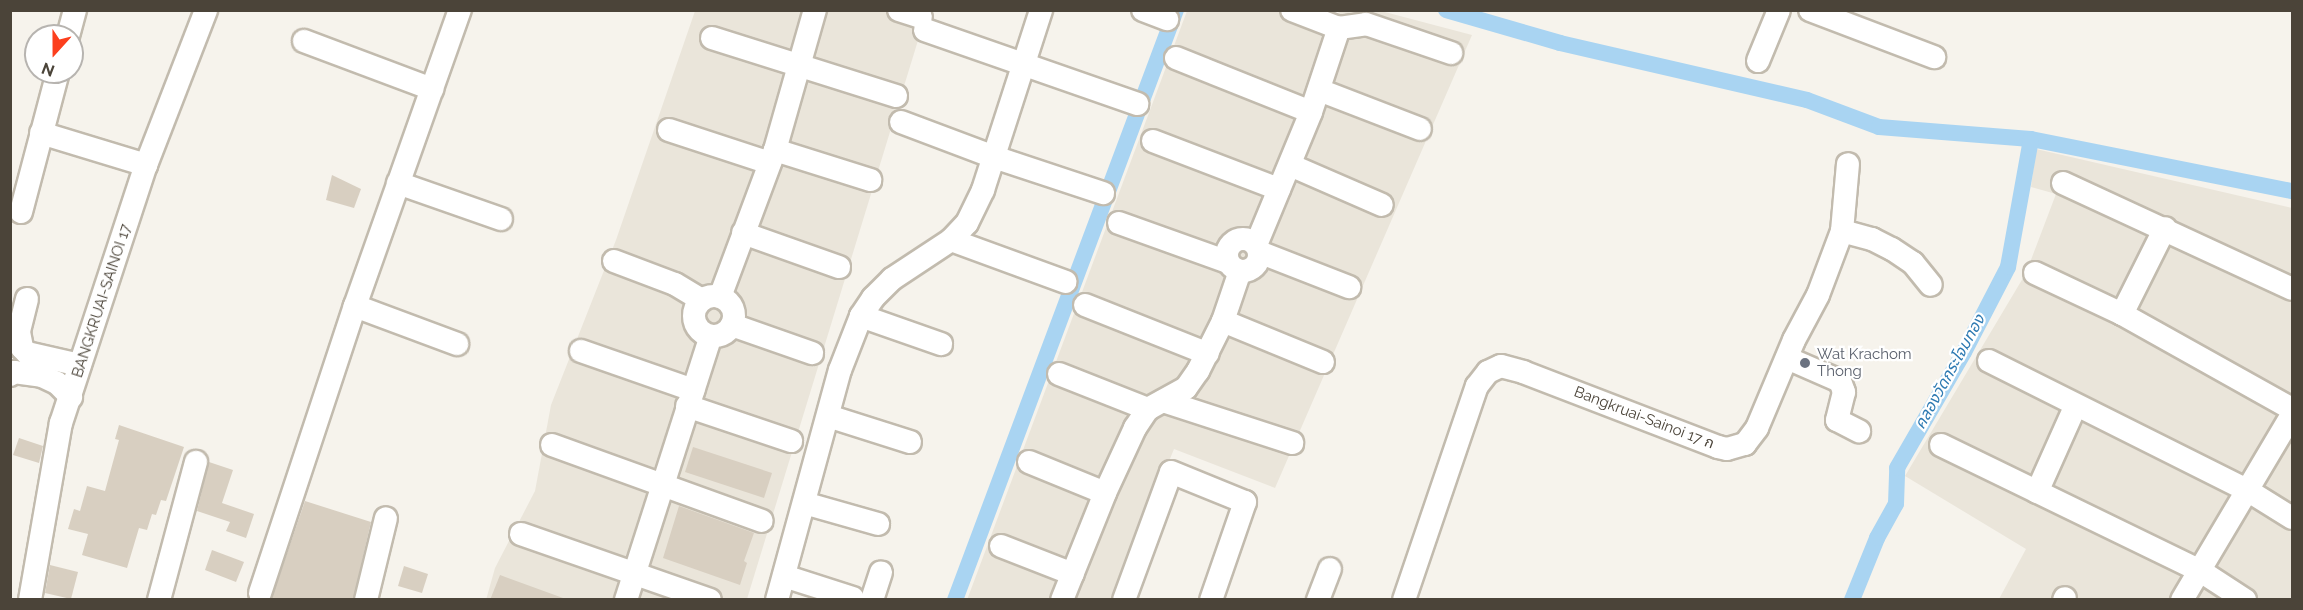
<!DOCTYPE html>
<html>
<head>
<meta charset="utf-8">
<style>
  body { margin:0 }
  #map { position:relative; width:2303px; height:610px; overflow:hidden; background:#f6f3ec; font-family:Raleway,"Noto Sans Thai",sans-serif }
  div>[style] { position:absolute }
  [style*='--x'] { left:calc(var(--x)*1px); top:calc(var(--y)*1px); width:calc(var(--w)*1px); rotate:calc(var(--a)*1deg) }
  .residential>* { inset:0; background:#eae5da }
  .canal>* { height:16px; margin:-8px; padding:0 8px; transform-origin:8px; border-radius:8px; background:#a9d4f2 }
  .building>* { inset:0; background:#d8cfc1 }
  .roads { filter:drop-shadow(2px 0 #c2bbae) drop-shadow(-2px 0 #c2bbae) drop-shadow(0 2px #c2bbae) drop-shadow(0 -2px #c2bbae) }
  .minor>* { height:22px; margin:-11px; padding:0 11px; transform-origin:11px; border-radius:11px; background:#fff }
  .minor>.ring { margin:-11px; padding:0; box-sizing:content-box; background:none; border:22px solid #fff; border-radius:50% }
  .dots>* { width:16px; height:16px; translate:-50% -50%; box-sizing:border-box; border:3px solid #fff; border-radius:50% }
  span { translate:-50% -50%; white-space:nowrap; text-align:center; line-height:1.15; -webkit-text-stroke:4.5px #fff; paint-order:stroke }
  .street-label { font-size:15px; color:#4b4439 }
  .worship-label { font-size:15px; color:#5b616d }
  .left { translate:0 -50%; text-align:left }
  .water-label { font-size:16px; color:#2e7ab2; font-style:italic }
  .frame { position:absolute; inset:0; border:12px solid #4b4439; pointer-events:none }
  .north { position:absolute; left:24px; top:24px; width:60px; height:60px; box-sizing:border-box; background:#fff; border:2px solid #b7b4b0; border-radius:50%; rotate:201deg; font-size:16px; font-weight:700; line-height:24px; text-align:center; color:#4b4439 }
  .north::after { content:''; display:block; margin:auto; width:21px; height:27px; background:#fc3f1d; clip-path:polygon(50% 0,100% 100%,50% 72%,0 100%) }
</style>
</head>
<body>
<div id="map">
  <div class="residential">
    <i style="clip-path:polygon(1328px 10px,1338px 14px,1339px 11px,1381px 11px,1472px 35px,1275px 488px,1174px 449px,1113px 599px,967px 600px,1187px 11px)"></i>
    <i style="clip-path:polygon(695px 11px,927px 11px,747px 599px,486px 600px,495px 568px,535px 491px,551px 405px,616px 240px)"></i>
    <i style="clip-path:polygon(2036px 149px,2292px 208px,2292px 599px,1999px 599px,2026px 549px,1905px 476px,2026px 273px,2056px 194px,2031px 187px)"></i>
  </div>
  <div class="canal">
    <i style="--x:1446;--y:10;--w:119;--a:16.1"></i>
    <i style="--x:1560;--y:43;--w:253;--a:13"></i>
    <i style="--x:1807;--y:100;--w:77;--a:20.6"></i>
    <i style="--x:1879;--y:127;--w:152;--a:4.5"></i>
    <i style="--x:2031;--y:139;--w:266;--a:11.3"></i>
    <i style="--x:955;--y:600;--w:630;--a:-69.47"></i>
    <i style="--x:1852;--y:600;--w:67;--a:-68"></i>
    <i style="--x:1877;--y:538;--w:39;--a:-61"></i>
    <i style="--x:1896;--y:504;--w:36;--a:-88"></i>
    <i style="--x:1897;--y:468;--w:134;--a:-60"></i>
    <i style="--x:1964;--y:352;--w:96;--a:-62.6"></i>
    <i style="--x:2008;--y:267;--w:130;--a:-79.8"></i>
  </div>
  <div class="building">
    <i style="clip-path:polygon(332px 175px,361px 189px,354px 208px,326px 200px)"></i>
    <i style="clip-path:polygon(119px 425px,184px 447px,166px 501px,161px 500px,156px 515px,152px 514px,147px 530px,139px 528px,127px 568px,82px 555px,88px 534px,68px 529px,74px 509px,80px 511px,87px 486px,105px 491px,119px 440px,115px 439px)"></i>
    <i style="clip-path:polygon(19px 438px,43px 446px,39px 463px,13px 455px)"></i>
    <i style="clip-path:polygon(693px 447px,772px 473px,764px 498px,685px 472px)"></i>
    <i style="clip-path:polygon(209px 462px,233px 470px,222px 503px,254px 514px,246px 538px,226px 531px,230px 522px,197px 511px)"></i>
    <i style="clip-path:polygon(305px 501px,371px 522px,353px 600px,271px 600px)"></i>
    <i style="clip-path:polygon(679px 506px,754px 533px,744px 561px,747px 563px,740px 585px,663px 558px)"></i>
    <i style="clip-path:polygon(212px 550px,244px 562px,236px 582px,205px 570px)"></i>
    <i style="clip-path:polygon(50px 565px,78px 572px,71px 599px,45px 593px)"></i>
    <i style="clip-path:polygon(404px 566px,428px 574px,422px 593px,398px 586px)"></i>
    <i style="clip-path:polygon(500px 575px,563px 598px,563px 600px,490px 600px)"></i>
  </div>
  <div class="roads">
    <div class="minor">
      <i style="--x:899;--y:10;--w:23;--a:18"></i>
      <i style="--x:1143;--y:10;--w:26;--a:21"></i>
      <i style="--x:1292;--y:10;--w:50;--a:21"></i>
      <i style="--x:1810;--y:10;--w:133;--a:20.8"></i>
      <i style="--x:925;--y:30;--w:225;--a:19.2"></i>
      <i style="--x:68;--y:36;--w:27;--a:-75"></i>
      <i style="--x:712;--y:38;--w:193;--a:17.5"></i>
      <i style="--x:304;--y:41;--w:137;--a:20.6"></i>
      <i style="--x:1176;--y:58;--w:145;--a:21.8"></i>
      <i style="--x:1758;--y:61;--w:55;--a:-67.6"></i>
      <i style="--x:1319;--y:90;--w:108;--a:21.1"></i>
      <i style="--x:901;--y:122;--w:99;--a:20.6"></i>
      <i style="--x:994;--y:157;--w:115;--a:18.3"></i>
      <i style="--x:669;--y:130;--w:106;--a:18.1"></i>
      <i style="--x:41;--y:133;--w:110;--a:16.9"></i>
      <i style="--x:1153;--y:141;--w:135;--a:20.9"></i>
      <i style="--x:775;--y:150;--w:100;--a:17.5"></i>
      <i style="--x:1290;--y:165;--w:100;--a:23.5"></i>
      <i style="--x:398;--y:183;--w:109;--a:19.3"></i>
      <i style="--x:2063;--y:183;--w:252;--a:24.8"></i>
      <i style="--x:21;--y:212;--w:145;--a:-75.2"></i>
      <i style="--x:1119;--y:223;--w:116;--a:19.7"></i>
      <i style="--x:1842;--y:231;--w:31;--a:15"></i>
      <i style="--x:1872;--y:239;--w:22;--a:27"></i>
      <i style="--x:1892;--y:249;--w:25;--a:34"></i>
      <i style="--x:1913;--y:263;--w:28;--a:51"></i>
      <i style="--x:743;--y:233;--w:102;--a:19.5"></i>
      <i class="ring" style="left:1227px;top:239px;width:10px;height:10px"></i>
      <i style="--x:951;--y:240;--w:122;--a:20.1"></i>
      <i style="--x:1256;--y:245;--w:144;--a:-67.5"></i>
      <i style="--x:1311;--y:112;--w:89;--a:-71.6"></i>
      <i style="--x:1339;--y:28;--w:27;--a:-8"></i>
      <i style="--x:1366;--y:24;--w:90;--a:18.8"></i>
      <i style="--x:1259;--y:252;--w:97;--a:21.3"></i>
      <i style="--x:614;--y:261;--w:65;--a:20.7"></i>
      <i style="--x:675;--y:284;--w:31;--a:31"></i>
      <i style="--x:2035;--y:273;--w:96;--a:25.2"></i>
      <i style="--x:2122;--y:314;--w:195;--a:29.2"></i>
      <i class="ring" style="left:694px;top:296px;width:18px;height:18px"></i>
      <i style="--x:720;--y:297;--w:157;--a:-69.5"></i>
      <i style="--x:775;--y:150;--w:146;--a:-74.1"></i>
      <i style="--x:27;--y:299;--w:34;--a:104"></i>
      <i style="--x:19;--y:332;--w:16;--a:79"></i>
      <i style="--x:22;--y:348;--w:7;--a:45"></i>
      <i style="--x:27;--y:353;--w:54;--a:12.8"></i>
      <i style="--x:1085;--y:305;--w:132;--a:21.7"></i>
      <i style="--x:355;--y:306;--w:109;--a:20.4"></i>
      <i style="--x:2122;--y:314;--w:96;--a:-63.4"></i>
      <i style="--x:861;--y:316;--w:85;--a:19.3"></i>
      <i style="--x:1223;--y:321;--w:108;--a:22.3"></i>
      <i style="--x:732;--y:325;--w:85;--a:19.3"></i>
      <i style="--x:581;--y:351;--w:119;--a:19.2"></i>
      <i style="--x:1787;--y:358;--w:58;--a:23.5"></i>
      <i style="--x:1840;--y:381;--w:12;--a:70"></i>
      <i style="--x:1844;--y:392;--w:29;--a:104"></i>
      <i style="--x:1837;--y:420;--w:25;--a:27"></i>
      <i style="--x:1989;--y:361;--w:288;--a:26.6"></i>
      <i style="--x:2247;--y:490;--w:53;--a:31.9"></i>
      <i style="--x:1059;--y:374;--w:96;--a:21.5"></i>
      <i style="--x:10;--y:375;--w:5;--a:-37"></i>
      <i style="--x:14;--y:372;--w:28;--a:8"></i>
      <i style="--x:42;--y:376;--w:17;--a:25"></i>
      <i style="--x:57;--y:383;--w:20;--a:45"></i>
      <i style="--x:1163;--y:401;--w:136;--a:18"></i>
      <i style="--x:687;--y:406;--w:110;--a:18.6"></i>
      <i style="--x:828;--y:416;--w:86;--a:17.6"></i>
      <i style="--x:552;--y:445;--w:223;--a:19.9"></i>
      <i style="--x:1941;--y:445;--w:287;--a:25.9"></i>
      <i style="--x:2199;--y:570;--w:55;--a:33.1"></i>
      <i style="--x:1029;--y:462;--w:82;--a:22.2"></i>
      <i style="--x:2037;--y:492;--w:95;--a:-65.9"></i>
      <i style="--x:804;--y:503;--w:77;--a:15.8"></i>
      <i style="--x:521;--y:534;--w:200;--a:19.2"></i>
      <i style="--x:1001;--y:546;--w:77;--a:21.3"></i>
      <i style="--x:784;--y:576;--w:72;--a:17.7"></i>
      <i style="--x:260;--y:593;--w:302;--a:-71.7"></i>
      <i style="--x:355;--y:306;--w:314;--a:-70.5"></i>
      <i style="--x:30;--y:600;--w:180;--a:-80.1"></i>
      <i style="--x:61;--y:423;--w:272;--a:-71.8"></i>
      <i style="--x:146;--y:165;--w:166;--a:-68.8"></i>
      <i style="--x:159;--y:600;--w:143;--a:-75"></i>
      <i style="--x:366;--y:600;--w:84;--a:-76.3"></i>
      <i style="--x:626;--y:600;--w:277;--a:-72.2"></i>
      <i style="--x:777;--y:600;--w:238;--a:-74.7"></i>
      <i style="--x:840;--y:370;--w:58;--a:-68.7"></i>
      <i style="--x:861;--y:316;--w:22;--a:-56"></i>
      <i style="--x:873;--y:298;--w:27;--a:-45"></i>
      <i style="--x:892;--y:279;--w:71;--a:-33.5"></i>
      <i style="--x:951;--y:240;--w:23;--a:-47"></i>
      <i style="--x:967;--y:223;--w:37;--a:-64"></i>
      <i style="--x:983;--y:190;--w:189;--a:-72.1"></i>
      <i style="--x:872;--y:600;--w:29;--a:-72"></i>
      <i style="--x:1062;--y:600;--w:115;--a:-68.1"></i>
      <i style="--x:1105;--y:493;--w:72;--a:-65.2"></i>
      <i style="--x:1135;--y:428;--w:23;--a:-56"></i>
      <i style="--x:1148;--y:409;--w:43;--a:-28.9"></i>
      <i style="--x:1186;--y:388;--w:21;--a:-55"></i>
      <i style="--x:1198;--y:371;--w:56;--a:-63.4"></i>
      <i style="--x:1223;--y:321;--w:53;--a:-71.2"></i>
      <i style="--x:1124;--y:600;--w:136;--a:-69.8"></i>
      <i style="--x:1171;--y:472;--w:80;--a:22.1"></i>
      <i style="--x:1245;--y:502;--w:104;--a:109.1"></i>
      <i style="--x:1318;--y:600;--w:33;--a:-69"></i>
      <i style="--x:1404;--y:600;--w:226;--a:-71.2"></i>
      <i style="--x:1477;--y:386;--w:18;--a:-52"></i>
      <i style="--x:1488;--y:372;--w:14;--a:-25"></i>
      <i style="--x:1501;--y:366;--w:23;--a:15"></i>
      <i style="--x:1523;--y:372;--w:209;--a:21"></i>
      <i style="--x:1718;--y:447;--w:9;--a:13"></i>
      <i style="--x:1727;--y:449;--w:19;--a:-16"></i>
      <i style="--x:1745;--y:444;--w:20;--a:-53"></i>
      <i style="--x:1757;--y:428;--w:95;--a:-67.2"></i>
      <i style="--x:1794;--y:340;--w:51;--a:-61.9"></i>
      <i style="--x:1818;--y:295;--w:68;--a:-69.4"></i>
      <i style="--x:1842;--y:231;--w:67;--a:-84.9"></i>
      <i style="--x:2064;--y:600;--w:2;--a:-63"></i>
      <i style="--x:2182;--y:600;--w:215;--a:-59.3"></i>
    </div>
  </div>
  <div class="dots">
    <i style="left:1805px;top:363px;background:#6b7280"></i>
  </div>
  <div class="street-label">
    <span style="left:102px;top:301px;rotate:-72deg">BANGKRUAI-SAINOI 17</span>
    <span style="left:1644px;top:418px;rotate:21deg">Bangkruai-Sainoi 17 ก</span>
  </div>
  <div class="worship-label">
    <span class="left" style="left:1817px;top:363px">Wat Krachom<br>Thong</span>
  </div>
  <div class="water-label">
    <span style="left:1950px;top:372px;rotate:-61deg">คลองวัดกระโจมทอง</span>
  </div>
  <div class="frame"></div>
  <div class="north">N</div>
</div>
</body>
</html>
